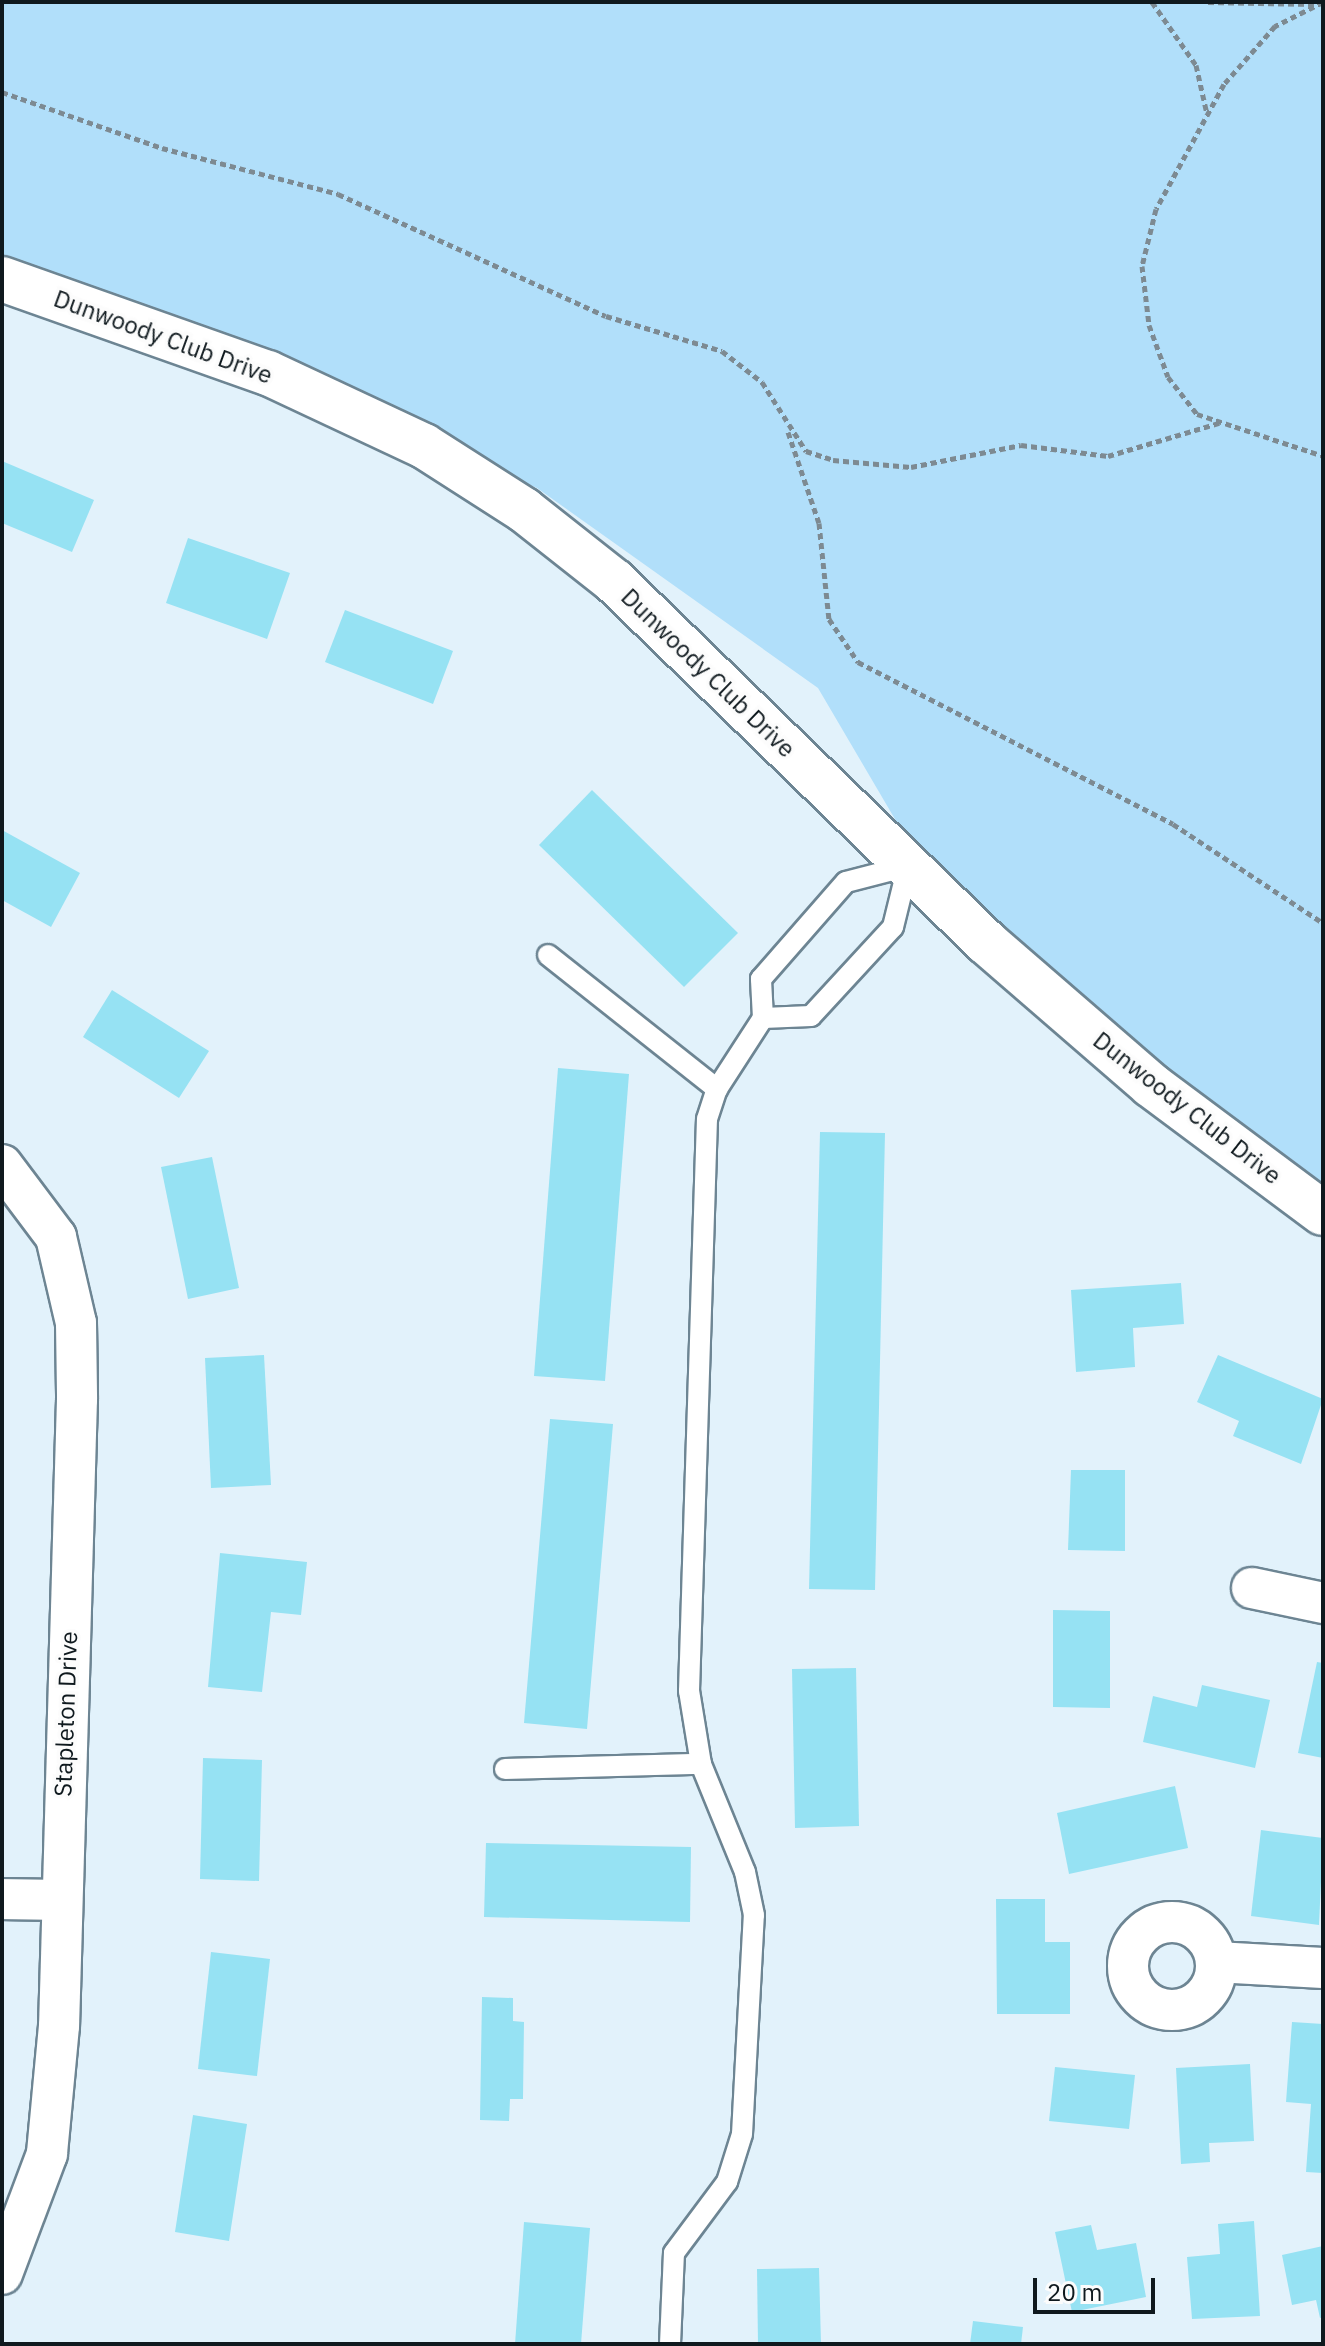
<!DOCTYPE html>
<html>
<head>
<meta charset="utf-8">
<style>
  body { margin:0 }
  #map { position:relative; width:1325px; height:2346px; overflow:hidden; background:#e2f2fb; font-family:"IBM Plex Sans",sans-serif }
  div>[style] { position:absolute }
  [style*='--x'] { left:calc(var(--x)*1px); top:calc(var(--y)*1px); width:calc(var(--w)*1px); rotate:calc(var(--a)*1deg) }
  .green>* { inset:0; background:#b1dffa }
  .building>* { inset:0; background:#96e2f3 }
  .path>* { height:5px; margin-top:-2.5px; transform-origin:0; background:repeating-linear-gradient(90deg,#7d8a92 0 6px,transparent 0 10px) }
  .roads { filter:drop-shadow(2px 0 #6d8593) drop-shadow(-2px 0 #6d8593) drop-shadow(0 2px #6d8593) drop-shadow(0 -2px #6d8593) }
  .lane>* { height:20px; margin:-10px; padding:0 10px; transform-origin:10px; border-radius:10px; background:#fff }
  .street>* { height:40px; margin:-20px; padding:0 20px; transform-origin:20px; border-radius:20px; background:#fff }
  .street>.ring { margin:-20px; padding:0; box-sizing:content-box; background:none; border:40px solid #fff; border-radius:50% }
  .secondary>* { height:44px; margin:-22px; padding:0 22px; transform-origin:22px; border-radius:22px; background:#fff }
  span { translate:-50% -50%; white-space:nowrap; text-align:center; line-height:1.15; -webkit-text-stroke:7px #fcfcfc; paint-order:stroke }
  .street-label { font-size:24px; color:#0f191e }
  .frame { position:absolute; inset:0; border:4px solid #0f191e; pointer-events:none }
  .scale { position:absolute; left:1033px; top:2278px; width:122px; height:36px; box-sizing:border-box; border:4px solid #0f191e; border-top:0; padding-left:10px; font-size:24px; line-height:28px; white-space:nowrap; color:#0f191e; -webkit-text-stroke:6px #fcfcfc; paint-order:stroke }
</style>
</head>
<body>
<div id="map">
  <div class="green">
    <i style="clip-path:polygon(2px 2px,1323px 2px,1323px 1184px,963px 935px,818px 688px,537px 488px,2px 256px)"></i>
  </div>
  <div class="building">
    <i style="clip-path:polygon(2px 461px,94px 500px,72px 552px,2px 523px)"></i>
    <i style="clip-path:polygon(188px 538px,290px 573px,267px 639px,166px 603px)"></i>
    <i style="clip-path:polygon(345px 610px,453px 651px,433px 704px,325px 662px)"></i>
    <i style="clip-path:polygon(592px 790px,738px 933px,684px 987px,539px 845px)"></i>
    <i style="clip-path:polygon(2px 830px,80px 873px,51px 927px,2px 900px)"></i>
    <i style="clip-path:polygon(112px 990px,209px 1051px,179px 1098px,83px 1037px)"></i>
    <i style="clip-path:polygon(558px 1068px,629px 1074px,605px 1381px,534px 1376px)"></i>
    <i style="clip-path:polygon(820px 1132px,885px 1133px,875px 1590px,809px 1589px)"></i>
    <i style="clip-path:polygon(212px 1157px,239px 1288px,188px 1299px,161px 1167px)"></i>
    <i style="clip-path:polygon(1181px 1283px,1184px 1324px,1133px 1328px,1135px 1367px,1076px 1372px,1071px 1290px)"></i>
    <i style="clip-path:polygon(264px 1355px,271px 1485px,211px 1488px,205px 1358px)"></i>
    <i style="clip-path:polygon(1218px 1355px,1323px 1399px,1301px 1464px,1233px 1436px,1239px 1421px,1197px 1402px)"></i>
    <i style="clip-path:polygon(550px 1419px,613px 1424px,587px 1729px,524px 1723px)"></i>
    <i style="clip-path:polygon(1071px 1470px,1125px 1470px,1125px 1551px,1068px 1550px)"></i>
    <i style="clip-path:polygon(220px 1553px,307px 1562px,301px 1615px,271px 1612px,262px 1692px,208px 1687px)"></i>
    <i style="clip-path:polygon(1053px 1610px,1110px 1611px,1110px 1708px,1053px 1707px)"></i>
    <i style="clip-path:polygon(1317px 1662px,1323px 1663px,1323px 1758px,1298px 1753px)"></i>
    <i style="clip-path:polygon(856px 1668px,859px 1826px,795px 1828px,792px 1669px)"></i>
    <i style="clip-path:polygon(1202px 1685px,1270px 1700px,1255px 1768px,1143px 1742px,1153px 1696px,1197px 1707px)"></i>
    <i style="clip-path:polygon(203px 1758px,262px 1760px,259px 1881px,200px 1879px)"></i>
    <i style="clip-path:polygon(1175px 1786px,1188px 1848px,1069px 1874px,1057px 1813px)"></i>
    <i style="clip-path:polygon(1261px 1830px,1323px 1838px,1319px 1925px,1251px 1916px)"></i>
    <i style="clip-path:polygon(486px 1843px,691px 1847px,690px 1922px,484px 1917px)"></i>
    <i style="clip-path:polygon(996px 1899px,1045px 1899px,1045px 1942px,1070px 1942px,1070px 2014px,997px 2014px)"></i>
    <i style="clip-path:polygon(211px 1952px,270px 1959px,257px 2076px,198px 2069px)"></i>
    <i style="clip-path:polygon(482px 1997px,513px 1998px,513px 2021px,524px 2022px,523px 2099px,510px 2099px,509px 2121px,480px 2120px)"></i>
    <i style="clip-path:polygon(1292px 2022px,1323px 2024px,1323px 2173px,1306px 2172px,1311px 2104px,1286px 2102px)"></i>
    <i style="clip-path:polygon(1250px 2064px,1254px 2141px,1209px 2143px,1210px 2162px,1181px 2164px,1176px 2068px)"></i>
    <i style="clip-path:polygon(1055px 2067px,1135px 2075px,1129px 2129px,1049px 2121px)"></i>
    <i style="clip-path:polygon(193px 2115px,247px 2124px,229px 2241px,175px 2232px)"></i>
    <i style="clip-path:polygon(1254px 2221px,1260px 2316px,1192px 2319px,1187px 2257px,1220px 2254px,1218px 2224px)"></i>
    <i style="clip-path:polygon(524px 2222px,590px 2228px,581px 2344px,515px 2344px)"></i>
    <i style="clip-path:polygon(1091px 2225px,1097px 2250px,1136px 2243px,1146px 2297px,1072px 2312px,1055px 2232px)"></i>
    <i style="clip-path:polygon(1323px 2246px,1323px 2317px,1320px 2318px,1316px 2300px,1292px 2305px,1282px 2255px)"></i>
    <i style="clip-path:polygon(819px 2268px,821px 2344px,758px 2344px,757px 2269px)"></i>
    <i style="clip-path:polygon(973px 2321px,1023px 2327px,1021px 2344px,970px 2344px)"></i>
  </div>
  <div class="path">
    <i style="--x:1152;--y:2;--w:77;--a:55.1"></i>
    <i style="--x:1196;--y:65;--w:50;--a:77.3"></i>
    <i style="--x:1208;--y:2;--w:106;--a:1.1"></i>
    <i style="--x:1323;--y:2;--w:54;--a:153.4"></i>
    <i style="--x:1275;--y:26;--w:77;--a:131.3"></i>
    <i style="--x:1224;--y:84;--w:142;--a:118.5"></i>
    <i style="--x:1156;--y:209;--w:59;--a:103.8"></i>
    <i style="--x:1142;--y:266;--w:59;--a:83.2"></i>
    <i style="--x:1149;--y:325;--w:55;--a:69.9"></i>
    <i style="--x:1168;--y:377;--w:47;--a:51.9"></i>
    <i style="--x:1197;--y:414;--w:133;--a:18.4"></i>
    <i style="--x:2;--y:92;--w:170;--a:19.3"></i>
    <i style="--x:162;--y:148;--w:182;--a:14.6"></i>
    <i style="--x:338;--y:194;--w:294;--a:24.5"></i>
    <i style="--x:606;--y:316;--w:121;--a:16.8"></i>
    <i style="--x:722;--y:351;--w:51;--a:37.8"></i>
    <i style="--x:762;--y:382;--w:82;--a:57.5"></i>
    <i style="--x:806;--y:451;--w:28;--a:18"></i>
    <i style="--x:833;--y:460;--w:78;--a:5.1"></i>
    <i style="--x:911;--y:467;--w:112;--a:-11.3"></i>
    <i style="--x:1021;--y:445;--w:88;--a:7.2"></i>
    <i style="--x:1108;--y:456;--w:116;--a:-16.6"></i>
    <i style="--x:788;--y:432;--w:96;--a:71.2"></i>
    <i style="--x:819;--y:523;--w:97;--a:84.1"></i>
    <i style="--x:829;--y:619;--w:52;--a:56"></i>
    <i style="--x:858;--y:662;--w:354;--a:27.2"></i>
    <i style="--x:1173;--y:824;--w:180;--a:33.4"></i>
  </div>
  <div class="roads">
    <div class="lane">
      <i style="--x:548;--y:955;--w:216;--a:38.4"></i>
      <i style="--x:505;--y:1769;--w:196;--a:-1.5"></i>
      <i style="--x:670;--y:2344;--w:91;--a:-87.5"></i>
      <i style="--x:674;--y:2253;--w:89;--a:-53.3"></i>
      <i style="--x:727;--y:2182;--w:50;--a:-72.6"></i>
      <i style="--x:742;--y:2134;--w:219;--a:-86.9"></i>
      <i style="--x:754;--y:1915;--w:44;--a:-101.8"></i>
      <i style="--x:745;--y:1872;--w:117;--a:-112.2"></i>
      <i style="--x:701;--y:1764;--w:74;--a:-99.3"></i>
      <i style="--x:689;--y:1691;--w:572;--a:-88.2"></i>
      <i style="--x:707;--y:1119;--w:32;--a:-72"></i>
      <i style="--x:717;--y:1089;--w:85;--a:-57.1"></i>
      <i style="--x:763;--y:1018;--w:39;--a:-93"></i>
      <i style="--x:761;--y:979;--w:129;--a:-48.8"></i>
      <i style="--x:846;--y:882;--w:64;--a:-14.5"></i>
      <i style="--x:908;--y:866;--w:63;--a:103.8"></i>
      <i style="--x:893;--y:927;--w:121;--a:132.7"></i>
      <i style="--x:811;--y:1016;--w:48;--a:177.6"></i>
    </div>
    <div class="street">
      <i style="--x:2;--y:1165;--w:90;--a:53.1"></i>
      <i style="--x:56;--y:1237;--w:88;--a:76.9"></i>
      <i style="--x:76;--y:1323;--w:76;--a:89.2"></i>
      <i style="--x:77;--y:1399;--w:627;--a:91.64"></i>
      <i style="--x:59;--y:2026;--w:129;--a:95.4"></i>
      <i style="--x:47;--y:2154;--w:128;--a:110.6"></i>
      <i style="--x:1252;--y:1588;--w:73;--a:11.9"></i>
      <i style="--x:2;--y:1899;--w:58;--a:1"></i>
      <i class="ring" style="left:1128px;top:1922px;width:48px;height:48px"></i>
      <i style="--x:1216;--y:1962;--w:107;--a:3.2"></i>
    </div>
    <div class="secondary">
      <i style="--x:2;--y:279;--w:282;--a:19.5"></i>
      <i style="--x:268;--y:373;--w:172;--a:25.1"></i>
      <i style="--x:424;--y:446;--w:119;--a:32.6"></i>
      <i style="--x:524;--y:510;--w:115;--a:38.3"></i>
      <i style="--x:614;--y:581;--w:518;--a:44.14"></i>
      <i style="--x:986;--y:942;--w:218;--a:40.9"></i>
      <i style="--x:1151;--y:1085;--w:214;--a:36.7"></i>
    </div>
  </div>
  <div class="street-label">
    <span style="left:163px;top:337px;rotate:20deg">Dunwoody Club Drive</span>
    <span style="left:708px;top:673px;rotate:44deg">Dunwoody Club Drive</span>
    <span style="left:1187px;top:1108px;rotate:38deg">Dunwoody Club Drive</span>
    <span style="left:66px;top:1714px;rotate:-88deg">Stapleton Drive</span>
  </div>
  <div class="frame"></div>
  <div class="scale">20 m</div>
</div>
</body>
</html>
